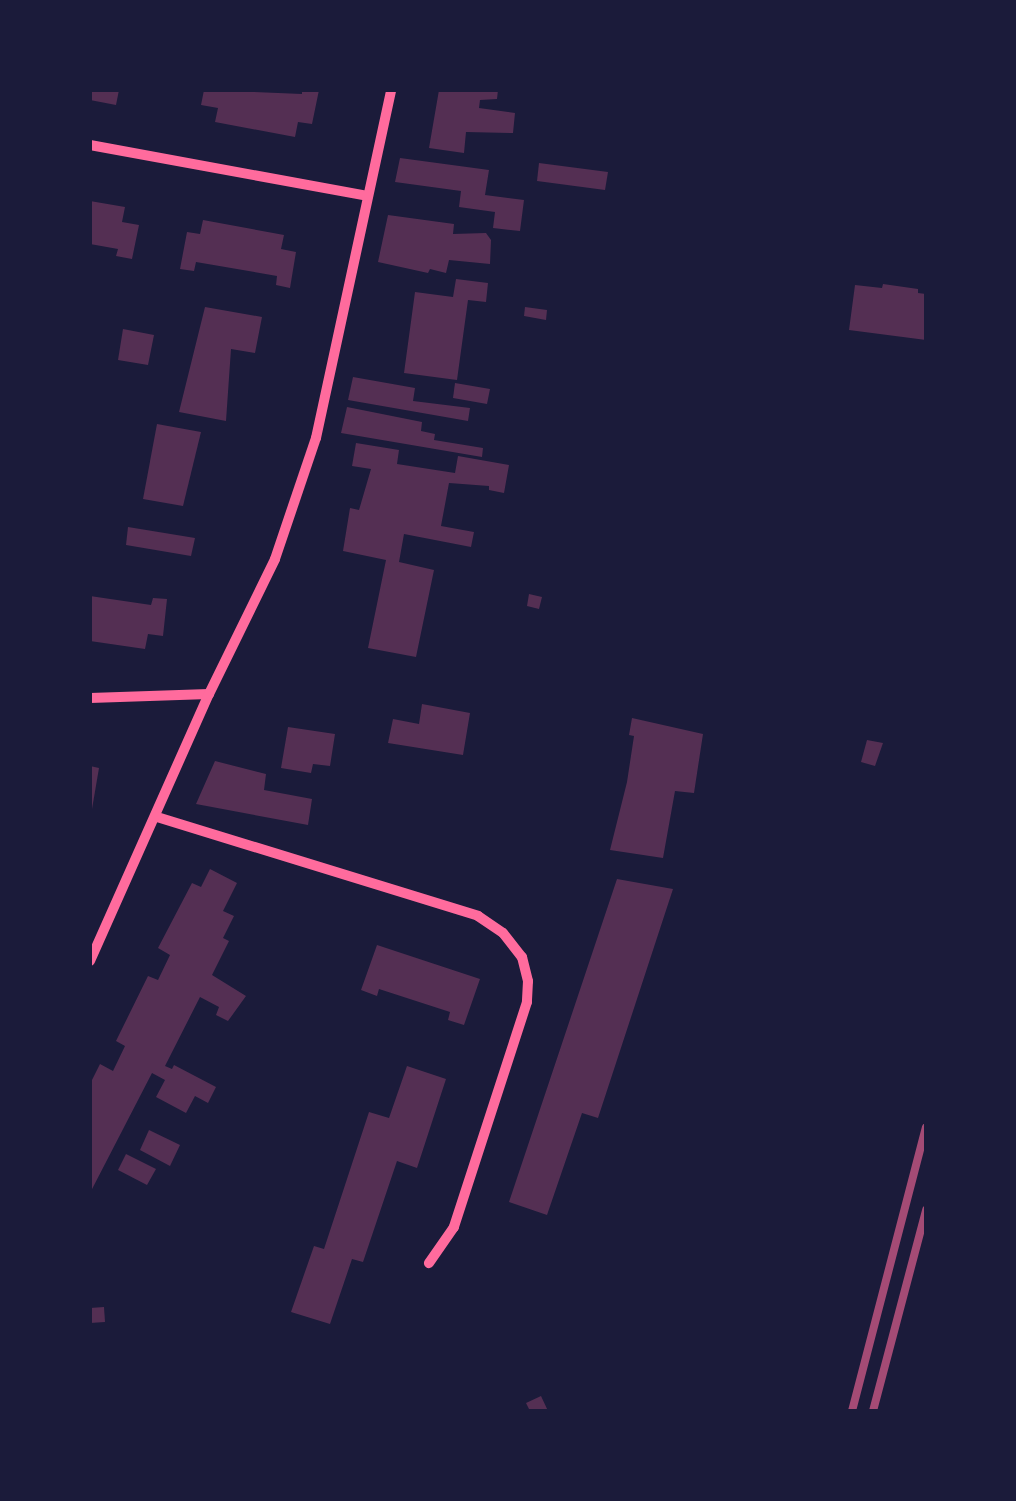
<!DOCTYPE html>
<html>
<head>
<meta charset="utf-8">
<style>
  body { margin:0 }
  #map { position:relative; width:1016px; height:1501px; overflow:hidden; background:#1b1b3a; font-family:"Noto Sans",sans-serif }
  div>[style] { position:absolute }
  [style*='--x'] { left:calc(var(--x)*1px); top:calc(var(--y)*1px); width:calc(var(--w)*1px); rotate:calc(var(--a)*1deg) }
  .building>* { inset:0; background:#542f53 }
  .minor>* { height:10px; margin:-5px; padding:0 5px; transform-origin:5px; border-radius:5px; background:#ff6b9d }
  .rail>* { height:8px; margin:-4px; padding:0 4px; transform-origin:4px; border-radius:4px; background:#a44b75 }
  span { translate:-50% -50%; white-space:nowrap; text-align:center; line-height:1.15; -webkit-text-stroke:10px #1b1b3a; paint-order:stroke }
  .frame { position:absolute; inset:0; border:92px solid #1b1b3a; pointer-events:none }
</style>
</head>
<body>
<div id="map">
  <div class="building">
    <i style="clip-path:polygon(90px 90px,119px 90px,116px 105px,90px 100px)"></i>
    <i style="clip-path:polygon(204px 90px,302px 94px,302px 90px,319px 90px,312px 124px,298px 122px,295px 137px,215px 122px,218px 108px,201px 105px)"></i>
    <i style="clip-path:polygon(439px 90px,498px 90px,497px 99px,480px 100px,479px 108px,515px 113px,513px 133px,466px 132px,464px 153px,429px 148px)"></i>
    <i style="clip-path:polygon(400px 158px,489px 170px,485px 195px,524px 200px,520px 231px,493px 228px,495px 212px,459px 207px,461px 191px,395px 182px)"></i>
    <i style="clip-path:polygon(539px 163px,608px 172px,605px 190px,537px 181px)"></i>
    <i style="clip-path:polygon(90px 201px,125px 207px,122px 222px,139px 225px,132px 259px,116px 256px,118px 249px,90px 244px)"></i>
    <i style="clip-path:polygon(388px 215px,454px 224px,453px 234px,486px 233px,491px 240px,490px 264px,449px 260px,446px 273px,430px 269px,428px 273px,378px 262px)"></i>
    <i style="clip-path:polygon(203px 220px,284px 235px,281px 249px,296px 252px,290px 288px,276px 285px,277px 276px,196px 262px,194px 271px,180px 269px,187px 232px,200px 234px)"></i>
    <i style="clip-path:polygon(456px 279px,488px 283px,486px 302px,468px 300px,457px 380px,404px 373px,415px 292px,453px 297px)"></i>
    <i style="clip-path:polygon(883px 284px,918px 289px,918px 293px,926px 294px,926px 340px,849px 330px,855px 285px,882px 288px)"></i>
    <i style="clip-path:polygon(205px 307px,262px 317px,255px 353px,231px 349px,226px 421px,179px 412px)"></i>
    <i style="clip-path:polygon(525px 307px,547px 310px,546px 320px,524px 316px)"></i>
    <i style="clip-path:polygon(123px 329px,154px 335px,148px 365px,118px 360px)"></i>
    <i style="clip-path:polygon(353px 377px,415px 388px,413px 401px,470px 408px,468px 421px,348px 400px)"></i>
    <i style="clip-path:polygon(455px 383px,490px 389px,487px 404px,453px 398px)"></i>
    <i style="clip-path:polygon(347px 407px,422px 422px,421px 431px,435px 434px,434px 440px,483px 448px,482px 457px,341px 433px)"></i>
    <i style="clip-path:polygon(157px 424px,201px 432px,183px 506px,143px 499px)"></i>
    <i style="clip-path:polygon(356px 443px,399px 450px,397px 464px,455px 473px,458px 456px,509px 465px,504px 493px,489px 490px,489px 486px,449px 483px,441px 526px,474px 532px,471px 547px,404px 534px,399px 562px,434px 570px,416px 657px,368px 648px,386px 560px,343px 551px,350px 508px,359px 510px,371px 469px,352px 466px)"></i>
    <i style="clip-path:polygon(128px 527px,195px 538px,191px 556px,126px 545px)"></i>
    <i style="clip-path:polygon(529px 594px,542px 597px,539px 609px,527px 606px)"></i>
    <i style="clip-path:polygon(90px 596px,151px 605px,153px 598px,167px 599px,163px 636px,148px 634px,145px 649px,90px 641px)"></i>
    <i style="clip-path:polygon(422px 704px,470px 713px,463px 755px,388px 743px,393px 719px,419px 724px)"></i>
    <i style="clip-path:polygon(632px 718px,703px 734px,694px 793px,675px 791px,663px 858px,610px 850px,627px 782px,634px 736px,629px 735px)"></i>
    <i style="clip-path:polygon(288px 727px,335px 734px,330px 766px,313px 764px,311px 773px,281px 768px)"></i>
    <i style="clip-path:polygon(867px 740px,883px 743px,875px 766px,861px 762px)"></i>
    <i style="clip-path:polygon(215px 761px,266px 774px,264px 790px,312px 799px,308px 825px,196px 804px)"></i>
    <i style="clip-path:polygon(90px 766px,99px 768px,92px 809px,90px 809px)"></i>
    <i style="clip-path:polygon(210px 869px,237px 883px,223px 911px,234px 916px,223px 938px,229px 941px,212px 975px,246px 996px,228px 1021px,216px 1015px,219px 1007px,200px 997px,165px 1066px,172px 1069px,174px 1065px,216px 1087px,208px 1103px,195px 1096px,186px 1113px,156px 1097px,165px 1080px,152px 1073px,90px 1193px,90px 1084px,100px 1064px,113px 1071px,125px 1046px,116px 1041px,148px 976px,158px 980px,170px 955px,158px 948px,192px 883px,201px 887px)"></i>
    <i style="clip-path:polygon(617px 879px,673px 889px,598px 1118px,582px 1113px,547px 1215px,509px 1202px)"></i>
    <i style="clip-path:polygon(377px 945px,480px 979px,464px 1025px,448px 1020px,450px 1012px,379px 989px,377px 996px,361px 990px)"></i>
    <i style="clip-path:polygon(407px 1066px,446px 1079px,417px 1168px,397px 1161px,363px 1262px,352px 1259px,330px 1324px,291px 1312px,314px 1246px,324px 1249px,369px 1112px,389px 1118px)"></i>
    <i style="clip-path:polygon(149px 1130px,180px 1145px,170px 1166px,140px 1150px)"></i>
    <i style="clip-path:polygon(126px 1154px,156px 1169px,147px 1185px,118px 1170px)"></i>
    <i style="clip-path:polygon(104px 1307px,105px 1322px,90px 1323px,90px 1308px)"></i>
    <i style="clip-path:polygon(541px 1396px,548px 1411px,530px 1411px,526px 1403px)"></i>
  </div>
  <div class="minor">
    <i style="--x:90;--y:145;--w:282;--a:10.4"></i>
    <i style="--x:90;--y:698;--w:119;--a:-1.9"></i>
    <i style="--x:157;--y:817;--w:336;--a:17.1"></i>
    <i style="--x:478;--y:916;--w:30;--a:34"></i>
    <i style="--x:503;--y:933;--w:31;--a:52"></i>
    <i style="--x:522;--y:957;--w:25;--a:76"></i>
    <i style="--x:528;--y:981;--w:21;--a:93"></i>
    <i style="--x:527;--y:1002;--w:237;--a:108"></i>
    <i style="--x:454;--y:1227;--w:44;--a:124.8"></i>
    <i style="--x:90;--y:961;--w:292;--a:-66"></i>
    <i style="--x:209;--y:694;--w:150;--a:-63.9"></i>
    <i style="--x:275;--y:559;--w:128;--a:-71.3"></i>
    <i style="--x:316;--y:438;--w:356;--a:-77.8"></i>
  </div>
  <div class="rail">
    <i style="--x:852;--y:1411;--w:293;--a:-75.4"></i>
    <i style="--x:873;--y:1411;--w:208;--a:-75.2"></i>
  </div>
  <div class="frame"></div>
</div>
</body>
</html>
